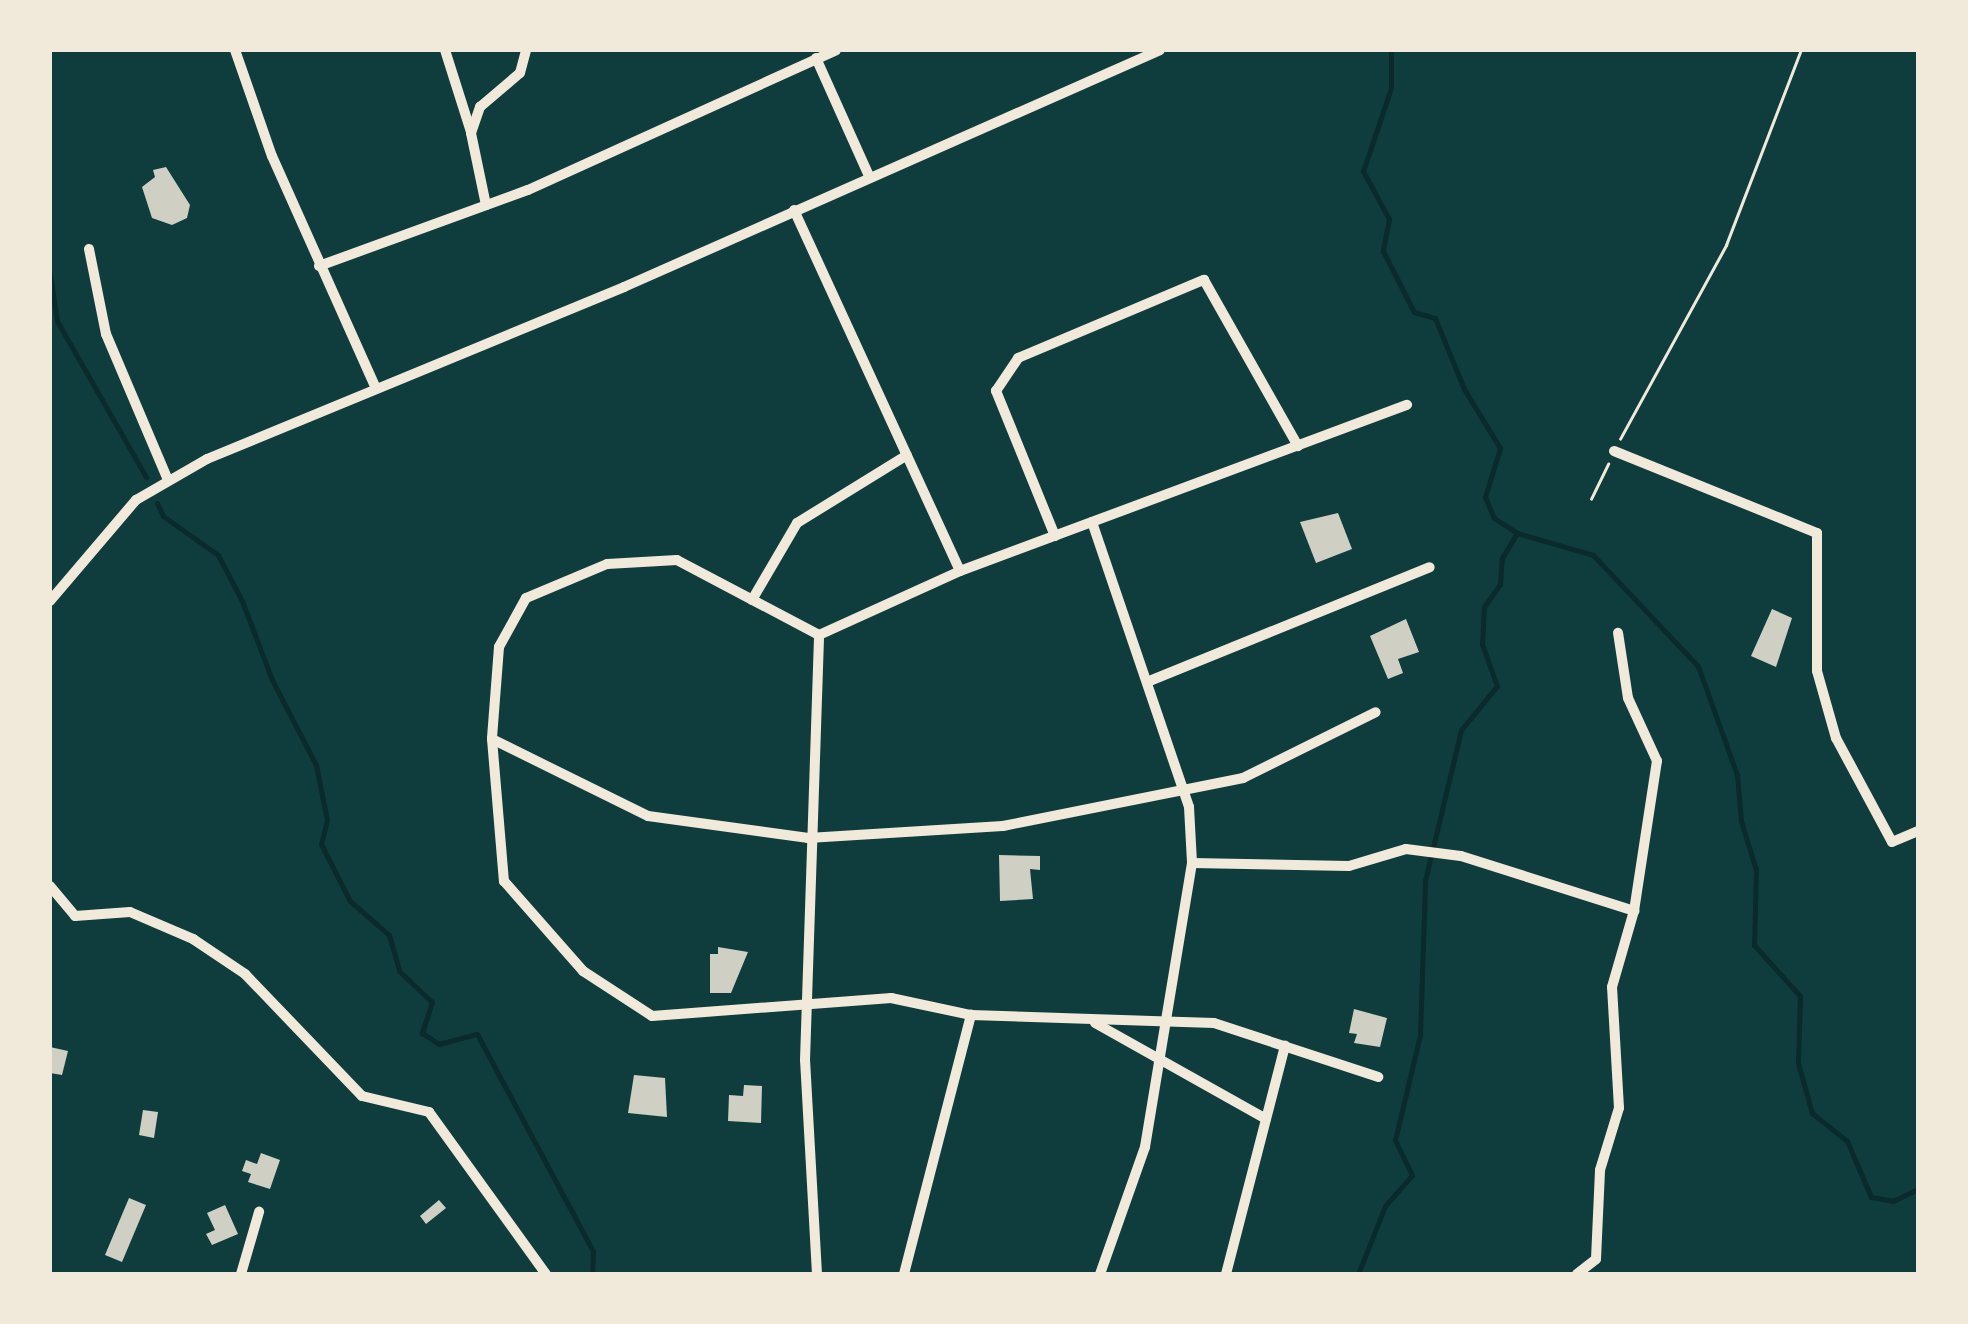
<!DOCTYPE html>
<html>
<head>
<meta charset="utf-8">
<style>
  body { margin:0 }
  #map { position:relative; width:1968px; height:1324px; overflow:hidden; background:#0f3d3e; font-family:"Titillium Web",sans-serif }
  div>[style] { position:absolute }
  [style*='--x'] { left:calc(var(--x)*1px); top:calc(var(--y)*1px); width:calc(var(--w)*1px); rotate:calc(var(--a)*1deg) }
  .stream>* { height:5px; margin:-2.5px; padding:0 2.5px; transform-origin:2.5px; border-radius:2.5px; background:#0a2a2b }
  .building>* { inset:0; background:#cfcfc3 }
  .path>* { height:2.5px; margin:-1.25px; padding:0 1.25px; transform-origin:1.25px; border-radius:1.25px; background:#f1e9da }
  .minor>* { height:10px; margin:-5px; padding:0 5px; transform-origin:5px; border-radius:5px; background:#f1e9da }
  span { translate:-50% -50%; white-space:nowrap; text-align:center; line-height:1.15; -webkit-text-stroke:10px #f1e9da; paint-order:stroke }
  .frame { position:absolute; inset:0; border:52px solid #f1e9da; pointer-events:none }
</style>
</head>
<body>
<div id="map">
  <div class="stream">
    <i style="--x:1391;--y:50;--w:38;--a:90"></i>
    <i style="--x:1391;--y:88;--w:88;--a:108.6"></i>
    <i style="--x:1363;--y:171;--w:55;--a:61.6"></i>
    <i style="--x:1389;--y:219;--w:33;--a:101"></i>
    <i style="--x:1383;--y:251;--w:68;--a:63.1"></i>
    <i style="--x:1414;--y:312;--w:22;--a:16"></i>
    <i style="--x:1435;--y:318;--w:77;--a:67.8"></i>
    <i style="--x:1464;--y:389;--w:69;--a:58.6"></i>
    <i style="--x:1500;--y:448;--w:51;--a:107"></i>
    <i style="--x:1485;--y:497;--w:23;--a:67"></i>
    <i style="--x:1494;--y:518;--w:27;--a:33"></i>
    <i style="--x:1517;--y:533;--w:79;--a:16.1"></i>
    <i style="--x:1593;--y:555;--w:153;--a:46.6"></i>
    <i style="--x:1698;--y:666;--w:116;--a:70.3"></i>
    <i style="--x:1737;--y:775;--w:46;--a:85"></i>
    <i style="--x:1741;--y:821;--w:51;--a:73"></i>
    <i style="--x:1756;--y:870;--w:75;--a:91.5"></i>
    <i style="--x:1754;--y:945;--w:69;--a:48"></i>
    <i style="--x:1800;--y:996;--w:67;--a:91.7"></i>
    <i style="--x:1798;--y:1063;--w:52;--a:74.4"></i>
    <i style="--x:1812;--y:1113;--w:45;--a:38.7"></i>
    <i style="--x:1847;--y:1141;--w:61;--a:66.8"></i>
    <i style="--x:1871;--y:1197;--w:22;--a:10"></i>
    <i style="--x:1893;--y:1201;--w:28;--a:-26"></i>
    <i style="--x:50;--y:274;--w:48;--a:81.5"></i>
    <i style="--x:57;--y:321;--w:180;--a:60.3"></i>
    <i style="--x:157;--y:503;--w:14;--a:65"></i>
    <i style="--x:163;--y:516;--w:67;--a:35.3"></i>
    <i style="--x:218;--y:555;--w:52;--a:62.4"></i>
    <i style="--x:242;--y:601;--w:85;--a:69.2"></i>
    <i style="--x:272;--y:680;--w:96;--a:62.6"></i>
    <i style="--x:316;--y:765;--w:56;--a:78.7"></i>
    <i style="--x:327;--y:820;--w:25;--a:104"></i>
    <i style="--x:321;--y:844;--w:64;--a:63"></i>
    <i style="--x:350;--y:901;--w:52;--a:41.1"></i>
    <i style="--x:389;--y:935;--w:37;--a:74"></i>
    <i style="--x:399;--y:971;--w:45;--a:43.2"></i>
    <i style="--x:432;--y:1002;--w:33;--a:108"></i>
    <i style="--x:422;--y:1033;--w:20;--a:33"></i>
    <i style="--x:439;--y:1044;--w:39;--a:-15"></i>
    <i style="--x:477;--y:1034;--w:246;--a:61.9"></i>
    <i style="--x:593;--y:1251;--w:23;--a:92"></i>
    <i style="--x:1358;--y:1274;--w:73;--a:-68.3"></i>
    <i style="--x:1385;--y:1206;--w:41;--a:-48.9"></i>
    <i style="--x:1412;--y:1175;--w:39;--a:-116"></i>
    <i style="--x:1395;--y:1140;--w:108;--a:-76.6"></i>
    <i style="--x:1420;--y:1035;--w:154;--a:-88.1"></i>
    <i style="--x:1425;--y:881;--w:155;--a:-76.6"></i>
    <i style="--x:1461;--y:730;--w:57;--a:-50.7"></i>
    <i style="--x:1497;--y:686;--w:45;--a:-109.7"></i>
    <i style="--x:1482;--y:644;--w:37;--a:-87"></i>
    <i style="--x:1484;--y:607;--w:28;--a:-55"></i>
    <i style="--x:1500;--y:584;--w:26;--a:-86"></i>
    <i style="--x:1502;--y:558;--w:29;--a:-59"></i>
  </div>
  <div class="building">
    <i style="clip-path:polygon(166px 167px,190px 205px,187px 218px,172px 225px,152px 218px,142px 187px,155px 177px,153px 170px)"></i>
    <i style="clip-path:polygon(1338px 513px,1352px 549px,1316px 563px,1300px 522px)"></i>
    <i style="clip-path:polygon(1772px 609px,1792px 618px,1776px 667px,1751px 656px)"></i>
    <i style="clip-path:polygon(1406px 619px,1419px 652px,1398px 659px,1403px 673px,1388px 679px,1370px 636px)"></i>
    <i style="clip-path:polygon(999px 855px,1040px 856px,1040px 870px,1030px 869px,1033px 899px,1000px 901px)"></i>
    <i style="clip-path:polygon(718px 947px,748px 952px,731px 993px,710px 993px,710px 954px,718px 954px)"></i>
    <i style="clip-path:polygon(1354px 1009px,1387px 1018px,1380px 1047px,1354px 1043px,1357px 1034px,1349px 1033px)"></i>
    <i style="clip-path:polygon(50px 1047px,68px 1051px,62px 1075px,50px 1073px)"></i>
    <i style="clip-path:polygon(634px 1075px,665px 1078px,667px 1117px,628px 1113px)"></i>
    <i style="clip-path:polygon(744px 1085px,762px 1086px,761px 1123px,728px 1121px,729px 1095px,743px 1096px)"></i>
    <i style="clip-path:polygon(143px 1110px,158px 1112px,154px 1138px,139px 1135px)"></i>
    <i style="clip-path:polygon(261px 1153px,280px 1160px,270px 1189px,248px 1182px,251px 1174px,242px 1171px,246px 1160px,257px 1164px)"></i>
    <i style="clip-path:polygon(129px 1198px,146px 1205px,122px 1262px,105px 1255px)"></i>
    <i style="clip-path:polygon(439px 1200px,446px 1208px,426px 1224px,420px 1216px)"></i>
    <i style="clip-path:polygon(225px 1205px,238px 1234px,212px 1245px,206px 1234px,215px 1230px,207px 1213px)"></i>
  </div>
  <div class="path">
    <i style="--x:1620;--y:439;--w:221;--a:-61.3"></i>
    <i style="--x:1726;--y:245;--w:209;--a:-69"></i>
    <i style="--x:1591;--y:499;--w:39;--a:-64"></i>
  </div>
  <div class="minor">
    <i style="--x:235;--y:50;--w:112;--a:70.8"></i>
    <i style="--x:272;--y:156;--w:254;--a:65.9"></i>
    <i style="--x:445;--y:50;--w:86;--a:72.4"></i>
    <i style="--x:816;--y:58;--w:129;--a:65.8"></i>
    <i style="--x:486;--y:205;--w:74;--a:-101.8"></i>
    <i style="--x:471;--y:133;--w:28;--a:-71"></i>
    <i style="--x:480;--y:107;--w:52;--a:-40.4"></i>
    <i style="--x:520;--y:73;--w:24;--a:-75"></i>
    <i style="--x:794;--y:210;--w:397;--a:65.3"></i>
    <i style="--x:89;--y:249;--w:87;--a:78.7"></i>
    <i style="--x:106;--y:334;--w:159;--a:67"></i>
    <i style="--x:319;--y:266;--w:222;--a:-20"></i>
    <i style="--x:528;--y:190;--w:338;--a:-24.4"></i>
    <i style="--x:1614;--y:451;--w:219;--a:22"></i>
    <i style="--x:1817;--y:533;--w:138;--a:90"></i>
    <i style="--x:1817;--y:671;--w:70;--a:74.2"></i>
    <i style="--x:1836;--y:738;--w:118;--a:61.7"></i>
    <i style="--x:1892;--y:842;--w:28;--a:-23"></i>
    <i style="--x:1092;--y:522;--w:301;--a:71.2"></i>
    <i style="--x:1189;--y:807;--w:56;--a:86.9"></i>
    <i style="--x:1192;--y:863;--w:288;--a:99.4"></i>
    <i style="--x:1145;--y:1147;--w:135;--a:109.5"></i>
    <i style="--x:1055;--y:536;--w:157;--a:-112.1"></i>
    <i style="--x:996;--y:391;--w:40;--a:-56"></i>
    <i style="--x:1018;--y:358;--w:202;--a:-22.8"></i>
    <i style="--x:1204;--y:280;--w:191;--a:60.5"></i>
    <i style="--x:752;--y:600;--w:89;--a:-59.7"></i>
    <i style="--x:797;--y:523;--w:129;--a:-31.7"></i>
    <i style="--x:50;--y:601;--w:133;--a:-49.6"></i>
    <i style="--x:136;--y:500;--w:82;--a:-30"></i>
    <i style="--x:207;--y:459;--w:451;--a:-22.4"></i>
    <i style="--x:624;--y:287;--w:586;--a:-23.85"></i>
    <i style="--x:819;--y:635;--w:161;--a:-152.2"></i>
    <i style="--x:677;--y:560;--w:70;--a:176.7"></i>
    <i style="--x:607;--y:564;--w:88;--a:157.2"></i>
    <i style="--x:526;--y:598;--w:56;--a:118.9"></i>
    <i style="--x:499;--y:647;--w:92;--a:94.4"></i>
    <i style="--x:492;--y:739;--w:143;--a:85.2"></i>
    <i style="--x:504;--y:881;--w:120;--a:48.7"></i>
    <i style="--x:583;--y:971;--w:82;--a:33.1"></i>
    <i style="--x:652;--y:1016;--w:240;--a:-4.3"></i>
    <i style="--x:891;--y:998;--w:82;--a:12"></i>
    <i style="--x:971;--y:1015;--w:243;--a:1.9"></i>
    <i style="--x:1214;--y:1023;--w:173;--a:18.2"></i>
    <i style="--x:1147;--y:682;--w:305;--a:-22.1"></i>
    <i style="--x:492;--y:739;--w:174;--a:26.3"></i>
    <i style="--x:648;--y:816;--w:162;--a:7.8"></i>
    <i style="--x:808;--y:838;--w:195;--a:-3.5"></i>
    <i style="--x:1003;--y:826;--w:245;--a:-11.3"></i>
    <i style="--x:1243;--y:778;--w:148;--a:-26.4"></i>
    <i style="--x:1192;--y:863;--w:157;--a:1.1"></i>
    <i style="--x:1349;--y:866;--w:59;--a:-16.6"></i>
    <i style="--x:1406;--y:849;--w:55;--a:7.3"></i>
    <i style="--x:1461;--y:856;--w:182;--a:17.6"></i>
    <i style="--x:50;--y:886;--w:39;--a:50"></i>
    <i style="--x:75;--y:916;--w:55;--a:-4.2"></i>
    <i style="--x:130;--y:912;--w:69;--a:23.2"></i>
    <i style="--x:193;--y:939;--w:63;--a:33.9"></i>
    <i style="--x:245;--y:974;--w:169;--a:46.2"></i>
    <i style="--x:362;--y:1096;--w:69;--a:13.4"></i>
    <i style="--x:429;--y:1112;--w:200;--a:54.2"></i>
    <i style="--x:1095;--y:1023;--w:196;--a:29.3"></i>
    <i style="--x:241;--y:1274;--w:65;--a:-73.8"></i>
    <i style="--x:817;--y:1274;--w:214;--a:-93.2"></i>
    <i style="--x:805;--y:1060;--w:425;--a:-88.1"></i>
    <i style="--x:819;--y:635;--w:155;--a:-24.4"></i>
    <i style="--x:960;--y:571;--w:477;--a:-20.4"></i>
    <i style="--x:904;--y:1274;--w:268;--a:-75.5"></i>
    <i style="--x:1226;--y:1274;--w:236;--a:-75.5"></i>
    <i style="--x:1577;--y:1274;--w:24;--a:-38"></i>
    <i style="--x:1596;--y:1259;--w:89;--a:-87.4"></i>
    <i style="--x:1600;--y:1170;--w:65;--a:-73"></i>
    <i style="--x:1619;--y:1108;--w:121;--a:-93.3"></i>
    <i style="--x:1612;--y:987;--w:79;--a:-73.9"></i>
    <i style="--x:1634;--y:911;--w:152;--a:-81.3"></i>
    <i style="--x:1657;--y:761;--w:69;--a:-114.7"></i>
    <i style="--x:1628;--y:698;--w:66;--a:-98.7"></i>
  </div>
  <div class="frame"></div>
</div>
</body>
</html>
